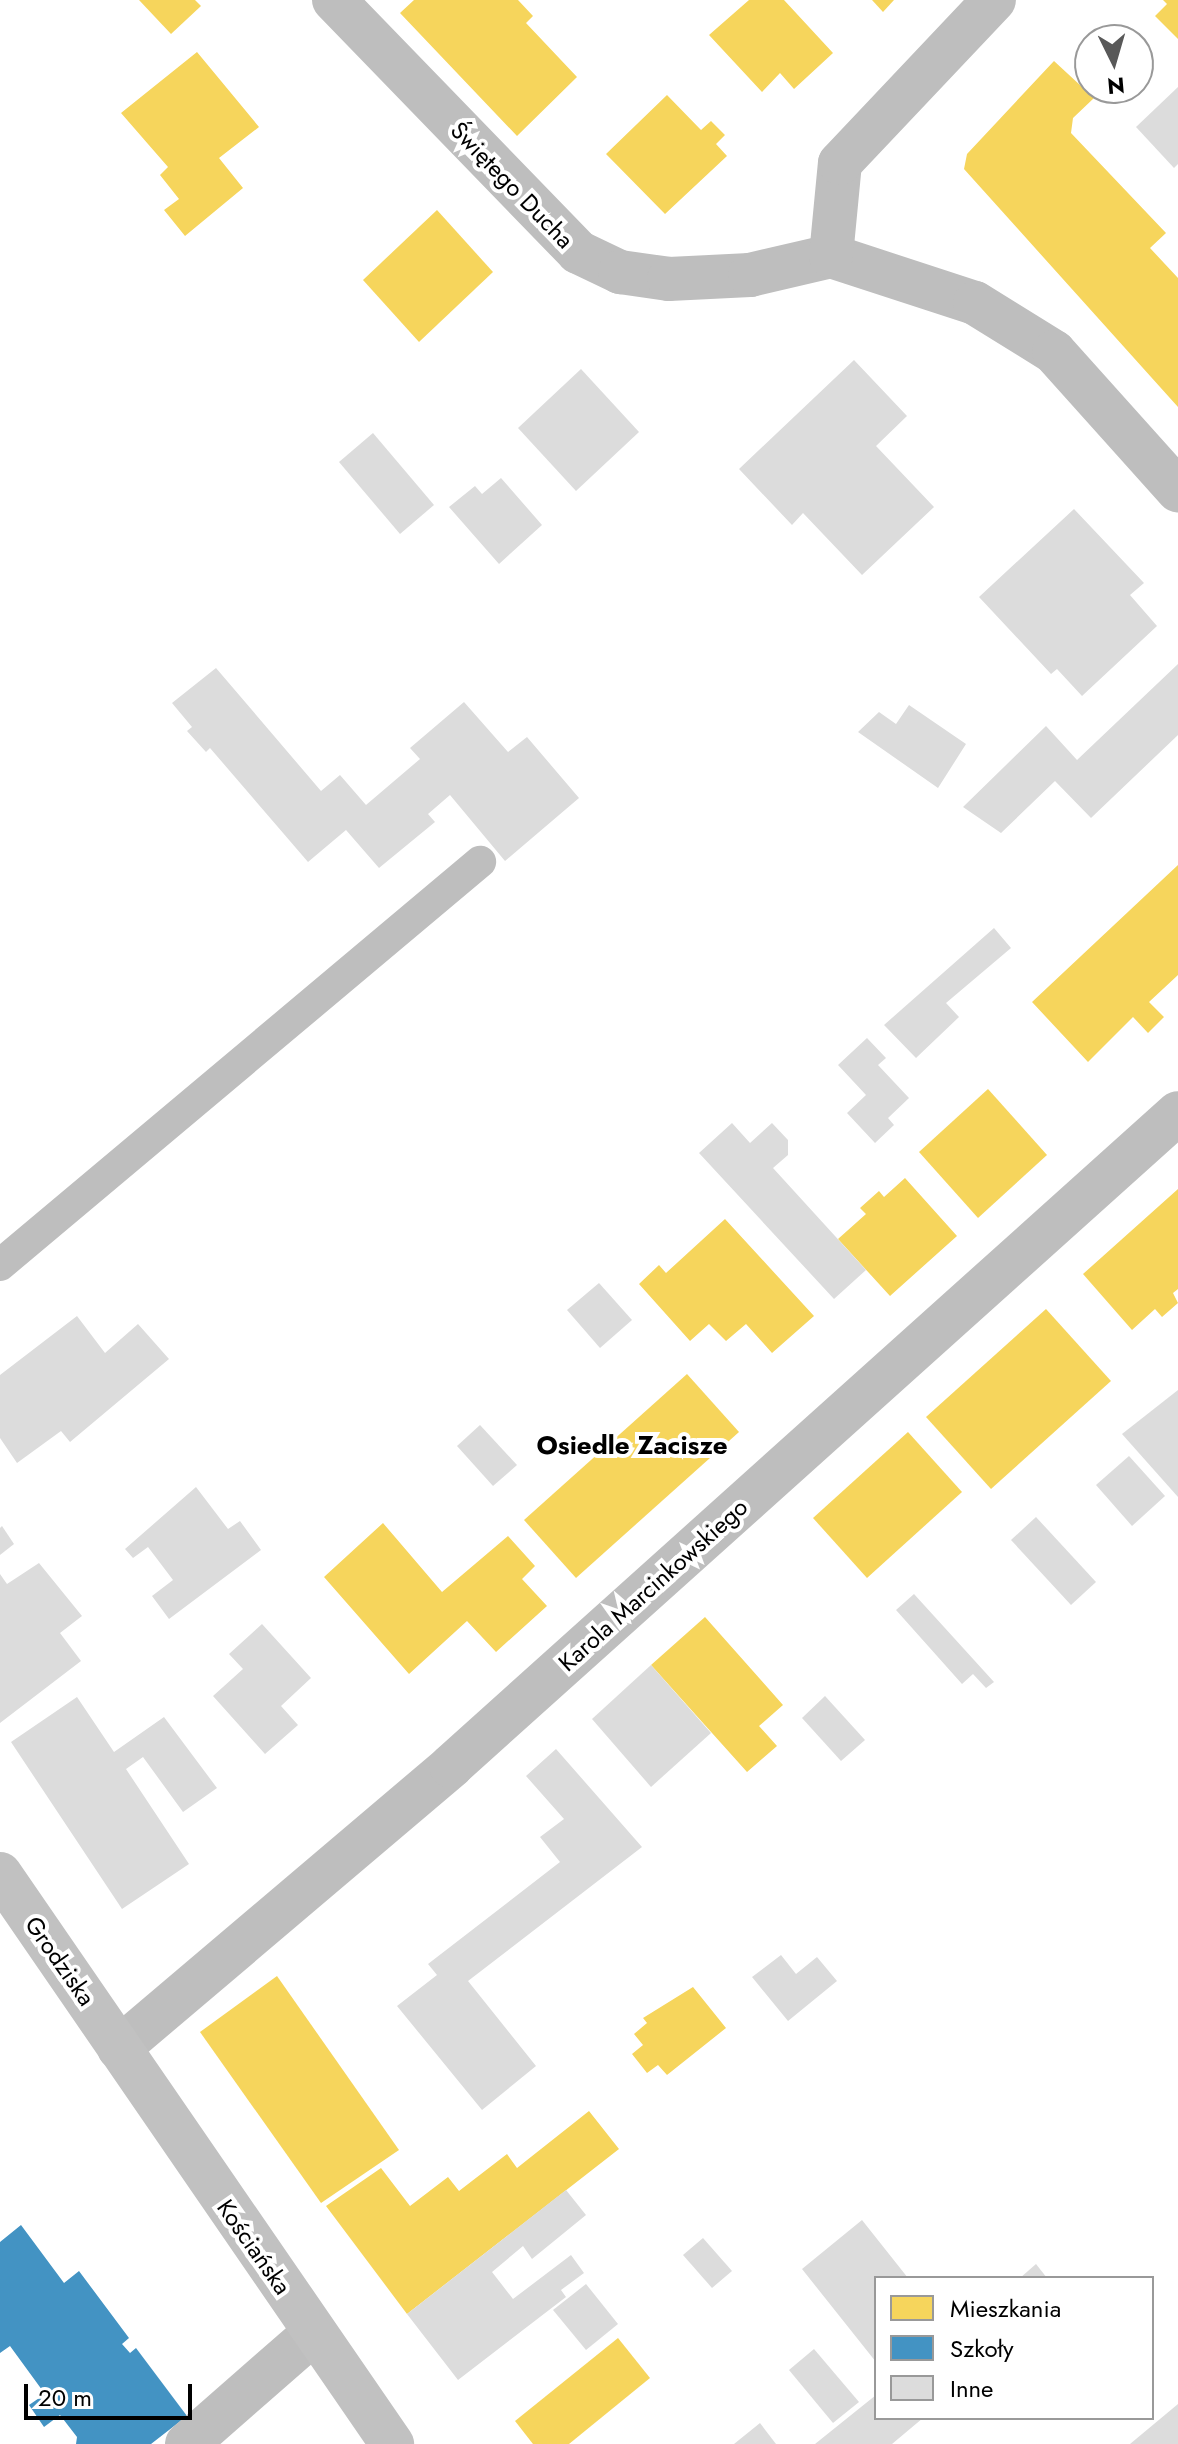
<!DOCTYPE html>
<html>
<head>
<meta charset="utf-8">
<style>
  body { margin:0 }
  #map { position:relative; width:1178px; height:2444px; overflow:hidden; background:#fff; font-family:Jost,sans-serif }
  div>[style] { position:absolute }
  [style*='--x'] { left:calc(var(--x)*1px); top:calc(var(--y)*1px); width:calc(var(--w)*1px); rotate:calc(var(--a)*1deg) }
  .homes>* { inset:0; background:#f6d55c }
  .schools>* { inset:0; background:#4393c3 }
  .building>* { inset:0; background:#dcdcdc }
  .service>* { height:32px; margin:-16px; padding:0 16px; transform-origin:16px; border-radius:16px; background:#bebebe }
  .minor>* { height:44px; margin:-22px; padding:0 22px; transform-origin:22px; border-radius:22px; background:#bebebe }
  .tertiary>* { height:44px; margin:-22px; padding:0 22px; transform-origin:22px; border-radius:22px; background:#bebebe }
  .secondary>* { height:44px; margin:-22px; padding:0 22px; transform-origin:22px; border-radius:22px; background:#c1c1c1 }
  span { translate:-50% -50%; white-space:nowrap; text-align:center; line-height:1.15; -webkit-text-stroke:8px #fff; paint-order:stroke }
  .street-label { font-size:24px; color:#000 }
  .neighbourhood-label { font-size:26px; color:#000; font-weight:700 }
  .legend { position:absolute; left:874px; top:2276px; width:280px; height:144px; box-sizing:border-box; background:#fff; border:2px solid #999; margin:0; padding:10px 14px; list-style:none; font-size:24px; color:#000 }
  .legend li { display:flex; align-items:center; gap:16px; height:40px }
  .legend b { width:40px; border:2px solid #999 }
  .north { position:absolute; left:1074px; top:24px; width:80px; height:80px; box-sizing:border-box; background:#fff; border:2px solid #999; border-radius:50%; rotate:175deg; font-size:22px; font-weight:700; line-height:32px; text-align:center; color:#000 }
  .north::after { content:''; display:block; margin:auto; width:28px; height:36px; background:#595959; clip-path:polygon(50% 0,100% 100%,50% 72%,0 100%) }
  .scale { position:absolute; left:24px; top:2384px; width:168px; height:36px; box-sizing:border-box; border:4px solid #000; border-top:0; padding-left:10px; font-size:24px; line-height:28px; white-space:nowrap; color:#000; -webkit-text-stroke:6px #fff; paint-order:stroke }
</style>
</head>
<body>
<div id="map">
  <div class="homes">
    <i style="clip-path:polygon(139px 0,195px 0,201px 6px,171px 34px)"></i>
    <i style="clip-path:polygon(414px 0,518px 0,533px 16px,526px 23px,577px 77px,517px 136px,400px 13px)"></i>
    <i style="clip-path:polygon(749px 0,784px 0,833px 53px,794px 89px,780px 73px,762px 92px,709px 35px)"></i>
    <i style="clip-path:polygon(872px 0,894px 0,883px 12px)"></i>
    <i style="clip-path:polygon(1163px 0,1178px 0,1178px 39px,1155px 16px,1167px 4px)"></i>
    <i style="clip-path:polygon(197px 52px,259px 127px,219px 158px,243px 188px,185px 236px,164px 210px,179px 199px,160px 175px,168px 167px,121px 113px)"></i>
    <i style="clip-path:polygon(1054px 61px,1094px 98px,1073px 118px,1071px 133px,1166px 233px,1150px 248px,1178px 278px,1178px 407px,964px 169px,967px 154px)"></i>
    <i style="clip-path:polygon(667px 95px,701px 130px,711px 121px,725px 135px,716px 144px,727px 156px,665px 214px,606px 154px)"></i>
    <i style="clip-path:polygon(437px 210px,493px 272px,419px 342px,363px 280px)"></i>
    <i style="clip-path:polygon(1178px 865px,1178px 975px,1149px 1002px,1164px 1017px,1148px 1033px,1133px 1017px,1088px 1062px,1032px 1002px)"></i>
    <i style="clip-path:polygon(988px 1089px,1047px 1155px,978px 1218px,919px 1152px)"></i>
    <i style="clip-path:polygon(905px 1178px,957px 1236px,890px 1296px,838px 1239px,866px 1214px,860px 1208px,879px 1191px,884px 1197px)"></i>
    <i style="clip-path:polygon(1178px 1189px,1178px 1289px,1173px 1293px,1178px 1303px,1162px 1317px,1155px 1309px,1132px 1330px,1083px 1274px)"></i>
    <i style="clip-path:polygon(725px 1219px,814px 1316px,772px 1353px,746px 1324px,726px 1341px,709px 1324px,690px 1341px,639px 1284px,659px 1265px,666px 1273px)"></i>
    <i style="clip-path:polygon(1046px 1309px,1111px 1381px,991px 1489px,926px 1417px)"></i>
    <i style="clip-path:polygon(687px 1374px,739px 1432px,576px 1578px,524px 1520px)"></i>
    <i style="clip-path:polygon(908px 1432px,962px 1492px,867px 1578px,813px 1518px)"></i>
    <i style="clip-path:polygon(383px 1523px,442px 1592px,508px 1536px,535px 1566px,522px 1579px,547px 1606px,496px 1652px,467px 1621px,409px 1674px,324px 1577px)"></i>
    <i style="clip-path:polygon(705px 1617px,783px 1705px,759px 1726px,777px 1746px,747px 1772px,651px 1665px)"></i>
    <i style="clip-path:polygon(277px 1976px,399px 2150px,321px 2203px,200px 2032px)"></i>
    <i style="clip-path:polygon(693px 1987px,726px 2028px,667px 2075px,658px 2065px,647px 2073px,632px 2054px,643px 2045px,634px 2034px,647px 2023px,643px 2018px)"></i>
    <i style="clip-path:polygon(589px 2111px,619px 2149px,407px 2314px,326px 2206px,381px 2168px,410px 2206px,448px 2177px,459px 2191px,507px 2154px,517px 2168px)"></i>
    <i style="clip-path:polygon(618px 2338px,650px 2378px,569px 2444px,533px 2444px,515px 2421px)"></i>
  </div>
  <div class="schools">
    <i style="clip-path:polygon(21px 2225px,64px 2283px,79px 2271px,129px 2338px,122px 2344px,130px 2353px,136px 2348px,187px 2416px,151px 2444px,76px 2444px,77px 2437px,60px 2415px,44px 2427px,29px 2405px,45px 2394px,10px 2346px,0 2353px,0 2242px)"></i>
  </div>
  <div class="building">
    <i style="clip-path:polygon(1178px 87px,1178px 164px,1174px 168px,1136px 127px)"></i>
    <i style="clip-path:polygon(854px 360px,907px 416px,876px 446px,934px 507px,862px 575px,803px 513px,792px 525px,739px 469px)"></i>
    <i style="clip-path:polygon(581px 369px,639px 432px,576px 491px,518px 428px)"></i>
    <i style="clip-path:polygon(373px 433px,434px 505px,400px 534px,339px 462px)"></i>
    <i style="clip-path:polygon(501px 478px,542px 525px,499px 564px,449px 507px,475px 486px,482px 494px)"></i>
    <i style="clip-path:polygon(1074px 509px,1144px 583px,1130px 595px,1157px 626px,1082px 696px,1057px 669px,1051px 674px,979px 597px)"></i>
    <i style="clip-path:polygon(1178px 664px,1178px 735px,1091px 818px,1055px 781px,1001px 833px,963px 807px,1046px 726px,1077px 760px)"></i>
    <i style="clip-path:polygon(216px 668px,321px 791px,340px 775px,366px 805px,420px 759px,410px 748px,464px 702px,508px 752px,527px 737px,579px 798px,505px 861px,450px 795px,428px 814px,435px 822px,379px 868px,346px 830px,308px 862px,210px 748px,206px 752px,187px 731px,192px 727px,172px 703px)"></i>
    <i style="clip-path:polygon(909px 705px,966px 744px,938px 788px,858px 732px,879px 712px,896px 724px)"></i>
    <i style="clip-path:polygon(994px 928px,1011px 948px,946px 1003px,959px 1017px,916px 1058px,884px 1025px)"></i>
    <i style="clip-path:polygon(867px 1038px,886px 1058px,878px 1065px,909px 1098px,888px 1118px,894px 1125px,875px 1143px,847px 1113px,866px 1095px,838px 1065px)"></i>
    <i style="clip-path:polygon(732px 1123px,750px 1143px,772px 1123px,788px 1140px,788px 1155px,773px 1168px,866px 1270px,834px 1299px,699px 1153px)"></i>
    <i style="clip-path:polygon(599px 1283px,632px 1320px,600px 1348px,567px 1310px)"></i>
    <i style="clip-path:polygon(77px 1316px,105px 1353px,138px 1324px,169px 1359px,70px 1442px,61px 1431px,17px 1463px,0 1438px,0 1375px)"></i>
    <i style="clip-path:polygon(1178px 1390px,1178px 1497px,1122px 1434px)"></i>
    <i style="clip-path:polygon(480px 1425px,517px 1465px,493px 1486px,457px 1446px)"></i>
    <i style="clip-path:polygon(1129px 1456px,1165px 1496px,1132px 1526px,1096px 1485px)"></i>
    <i style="clip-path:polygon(196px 1487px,228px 1529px,240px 1521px,261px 1550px,169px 1619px,152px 1596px,173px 1580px,148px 1547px,133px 1558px,125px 1549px)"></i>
    <i style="clip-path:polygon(1036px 1517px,1096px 1582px,1071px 1605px,1011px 1540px)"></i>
    <i style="clip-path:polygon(2px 1526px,14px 1544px,0 1555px,0 1528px)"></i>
    <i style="clip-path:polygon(39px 1563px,82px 1616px,60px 1633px,81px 1661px,0 1723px,0 1574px,7px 1584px)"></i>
    <i style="clip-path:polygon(914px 1594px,994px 1682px,986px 1688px,973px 1674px,962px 1684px,896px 1610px)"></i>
    <i style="clip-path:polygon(262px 1624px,311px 1678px,281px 1706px,298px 1725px,265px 1754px,213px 1696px,243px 1669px,229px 1654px)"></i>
    <i style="clip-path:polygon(651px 1665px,711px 1733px,651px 1787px,592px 1719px)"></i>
    <i style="clip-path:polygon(825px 1696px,865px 1740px,841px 1761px,802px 1718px)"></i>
    <i style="clip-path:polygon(77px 1697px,114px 1752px,164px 1717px,217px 1788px,183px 1812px,143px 1757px,126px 1769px,189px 1864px,122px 1909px,11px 1742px)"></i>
    <i style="clip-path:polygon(556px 1749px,642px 1847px,468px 1981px,536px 2066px,482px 2110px,397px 2006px,437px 1975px,428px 1964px,560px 1862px,540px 1837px,564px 1819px,526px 1776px)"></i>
    <i style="clip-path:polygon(781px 1955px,796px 1974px,817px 1957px,837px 1981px,788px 2021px,752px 1977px)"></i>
    <i style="clip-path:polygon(566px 2190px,586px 2215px,532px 2259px,523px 2246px,492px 2272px,513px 2299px,571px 2255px,584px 2273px,561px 2290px,566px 2297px,458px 2380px,407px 2314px)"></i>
    <i style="clip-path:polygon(862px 2220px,908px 2278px,876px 2278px,876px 2362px,802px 2269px)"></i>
    <i style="clip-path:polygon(703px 2238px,732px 2271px,712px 2288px,683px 2255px)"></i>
    <i style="clip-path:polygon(1036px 2264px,1047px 2278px,1020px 2278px)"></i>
    <i style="clip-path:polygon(586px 2284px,618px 2324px,586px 2350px,553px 2310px)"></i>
    <i style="clip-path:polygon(814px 2349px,859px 2402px,833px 2423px,789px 2370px)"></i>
    <i style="clip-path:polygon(876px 2395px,876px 2418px,923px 2418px,892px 2444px,815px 2444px)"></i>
    <i style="clip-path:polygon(1178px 2404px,1178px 2444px,1130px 2444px)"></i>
    <i style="clip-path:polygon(760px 2423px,776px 2444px,734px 2444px)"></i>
  </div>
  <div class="service">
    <i style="--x:0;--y:1265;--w:627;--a:-40.02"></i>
  </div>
  <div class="minor">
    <i style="--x:334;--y:0;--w:351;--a:45.9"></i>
    <i style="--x:578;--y:252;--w:47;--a:25.5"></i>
    <i style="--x:620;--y:272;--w:49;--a:8.1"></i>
    <i style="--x:669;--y:279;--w:81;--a:-2.8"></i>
    <i style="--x:750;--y:275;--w:83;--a:-13.2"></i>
    <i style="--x:831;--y:256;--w:151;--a:18.1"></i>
    <i style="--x:975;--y:303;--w:93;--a:31.8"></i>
    <i style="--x:1054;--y:352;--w:186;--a:48.1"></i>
    <i style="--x:831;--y:256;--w:93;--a:-84.5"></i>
    <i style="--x:840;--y:163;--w:224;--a:-46.6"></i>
    <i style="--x:187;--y:2444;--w:169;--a:-41.2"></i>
  </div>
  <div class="tertiary">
    <i style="--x:119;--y:2048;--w:436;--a:-40.3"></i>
    <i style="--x:451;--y:1766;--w:977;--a:-41.93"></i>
  </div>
  <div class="secondary">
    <i style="--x:0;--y:1874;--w:692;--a:55.48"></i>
  </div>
  <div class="street-label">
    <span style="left:512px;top:185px;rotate:46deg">Świętego Ducha</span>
    <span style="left:653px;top:1585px;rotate:-42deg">Karola Marcinkowskiego</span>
    <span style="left:60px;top:1961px;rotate:55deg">Grodziska</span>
    <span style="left:254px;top:2247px;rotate:55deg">Kościańska</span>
  </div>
  <div class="neighbourhood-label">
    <span style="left:632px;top:1446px">Osiedle Zacisze</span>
  </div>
  <ul class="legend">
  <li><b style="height:22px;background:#f6d55c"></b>Mieszkania</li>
  <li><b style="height:22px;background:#4393c3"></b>Szkoły</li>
  <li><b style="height:22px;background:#dcdcdc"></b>Inne</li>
  </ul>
  <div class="north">N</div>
  <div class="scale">20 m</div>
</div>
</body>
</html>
